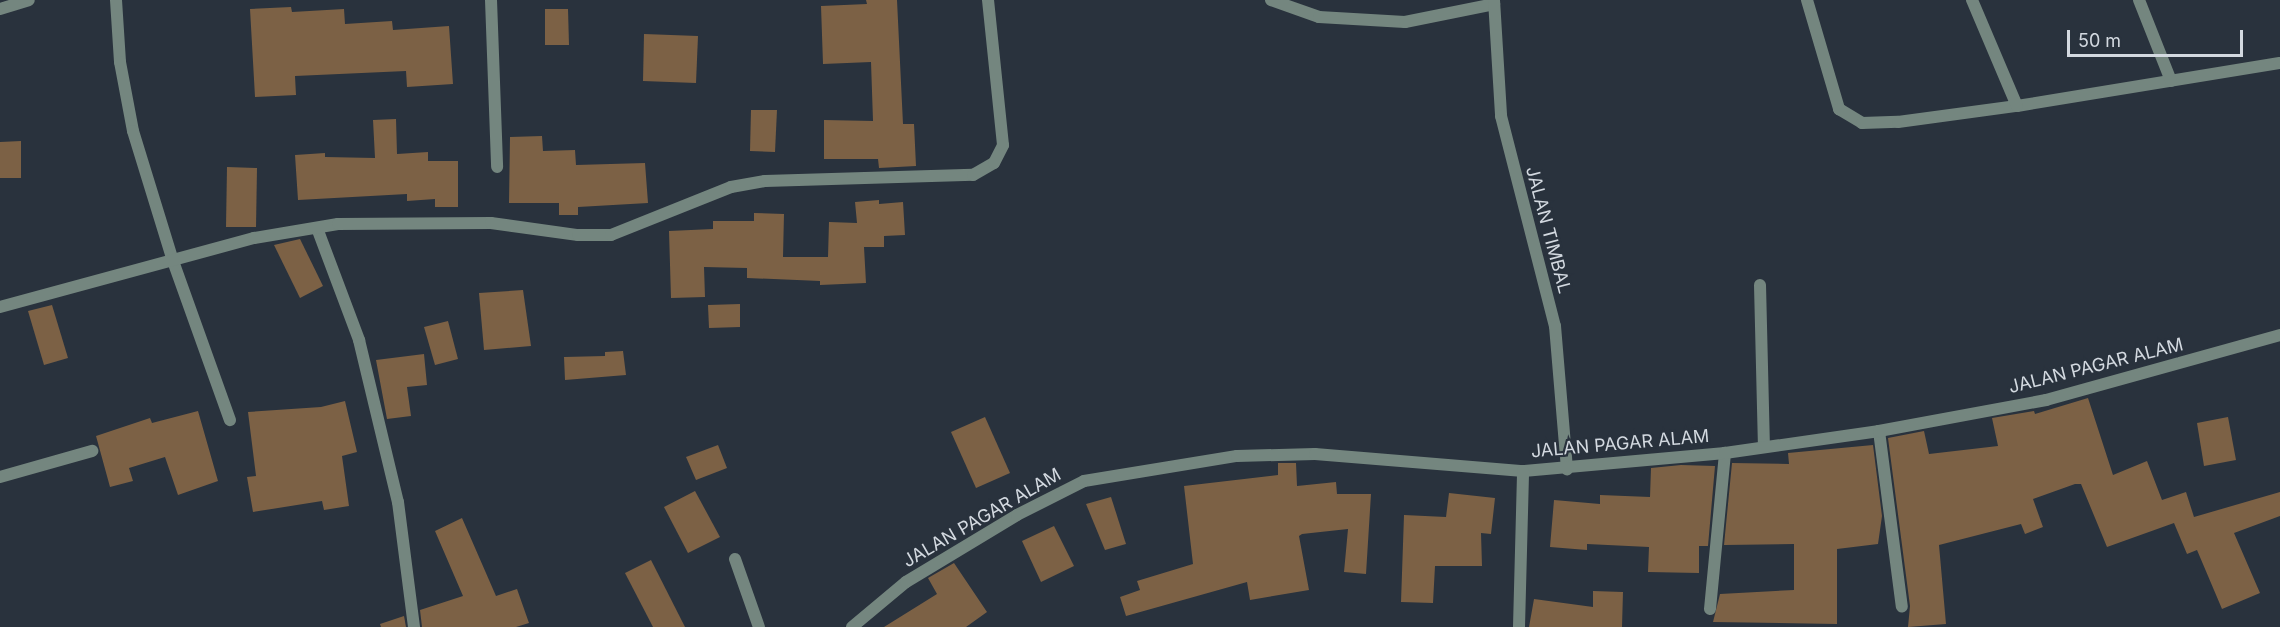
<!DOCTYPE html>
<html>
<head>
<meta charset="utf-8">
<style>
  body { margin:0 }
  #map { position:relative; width:2280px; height:627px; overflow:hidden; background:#29323d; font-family:Inter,sans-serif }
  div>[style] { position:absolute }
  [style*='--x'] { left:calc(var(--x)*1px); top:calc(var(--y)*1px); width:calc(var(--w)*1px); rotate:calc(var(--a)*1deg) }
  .building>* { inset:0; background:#7c6145 }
  .minor>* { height:12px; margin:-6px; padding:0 6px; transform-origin:6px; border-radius:6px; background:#74867f }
  .tertiary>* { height:12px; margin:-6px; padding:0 6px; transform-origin:6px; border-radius:6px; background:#74867f }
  span { translate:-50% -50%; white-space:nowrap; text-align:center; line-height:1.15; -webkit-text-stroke:4.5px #29323d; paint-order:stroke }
  .street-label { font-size:18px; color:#d3d9e0 }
  .scale { position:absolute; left:2067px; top:30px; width:176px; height:27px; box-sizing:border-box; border:3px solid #d3d9e0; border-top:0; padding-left:8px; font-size:18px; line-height:21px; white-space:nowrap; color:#d3d9e0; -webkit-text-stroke:4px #29323d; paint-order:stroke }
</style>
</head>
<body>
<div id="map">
  <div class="building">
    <i style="clip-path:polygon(866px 0,897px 0,903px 124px,914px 124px,916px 166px,879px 168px,878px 159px,824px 159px,824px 120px,873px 121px,871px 62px,823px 64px,821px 6px,867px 4px)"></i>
    <i style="clip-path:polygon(291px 7px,292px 12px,344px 9px,345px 24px,392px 21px,393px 30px,449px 26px,453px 84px,407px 87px,406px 71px,295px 76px,296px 95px,255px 97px,250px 9px)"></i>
    <i style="clip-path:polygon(545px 9px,568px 9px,569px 45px,545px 45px)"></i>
    <i style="clip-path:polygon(644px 34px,698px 36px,696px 83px,643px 81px)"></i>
    <i style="clip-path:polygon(751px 110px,777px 110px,775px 152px,750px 151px)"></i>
    <i style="clip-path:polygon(396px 119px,397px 154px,428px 152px,428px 161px,458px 161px,458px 207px,435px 207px,435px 199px,407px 201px,407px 194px,298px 200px,295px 155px,325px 153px,325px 157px,375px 158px,373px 120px)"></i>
    <i style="clip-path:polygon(542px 136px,543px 151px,575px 150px,576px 165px,645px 163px,648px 203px,578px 207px,578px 215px,559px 215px,559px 203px,509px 203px,510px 137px)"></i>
    <i style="clip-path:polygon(21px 141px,21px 178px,0 178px,0 142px)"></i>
    <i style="clip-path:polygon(227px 167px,257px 168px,256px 227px,226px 227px)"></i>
    <i style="clip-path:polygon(879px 200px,879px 204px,903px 202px,905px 235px,884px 236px,884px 247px,864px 247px,866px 283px,820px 285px,820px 281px,747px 278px,747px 268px,704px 267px,705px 297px,671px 298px,669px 231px,713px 229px,713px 221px,754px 221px,754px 213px,784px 214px,783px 257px,828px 257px,829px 222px,857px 223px,855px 202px)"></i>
    <i style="clip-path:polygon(300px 239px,323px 286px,300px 298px,274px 245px)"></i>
    <i style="clip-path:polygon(523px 290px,531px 346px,484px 350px,479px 293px)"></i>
    <i style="clip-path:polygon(740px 304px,740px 327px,709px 328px,708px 305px)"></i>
    <i style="clip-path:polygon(52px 305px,68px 358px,44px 365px,28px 311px)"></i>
    <i style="clip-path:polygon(448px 321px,458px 359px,435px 365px,424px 327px)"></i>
    <i style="clip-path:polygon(623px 351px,626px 375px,565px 380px,564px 357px,605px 356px,605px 352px)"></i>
    <i style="clip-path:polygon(424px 354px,427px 385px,407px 387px,411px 416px,387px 419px,376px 360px)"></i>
    <i style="clip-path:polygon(2088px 398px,2113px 475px,2147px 461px,2162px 500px,2186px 492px,2194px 517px,2280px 492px,2280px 516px,2234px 533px,2260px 593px,2222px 609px,2197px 550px,2187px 554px,2174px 523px,2107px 547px,2081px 484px,2075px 484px,2033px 499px,2043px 527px,2025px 534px,2021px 524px,1939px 545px,1946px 624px,1908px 627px,1910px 606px,1888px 438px,1924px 431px,1929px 454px,1998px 446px,1992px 418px,2034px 411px,2035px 414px)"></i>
    <i style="clip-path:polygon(345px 401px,357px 452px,342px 456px,349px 506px,324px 510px,322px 501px,253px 512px,247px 477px,256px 476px,248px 412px,321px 407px)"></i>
    <i style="clip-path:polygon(198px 411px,218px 481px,178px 495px,165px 457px,129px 468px,133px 481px,110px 487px,96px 436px,150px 418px,152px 423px)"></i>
    <i style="clip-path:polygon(985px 417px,1010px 473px,976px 488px,951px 432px)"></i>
    <i style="clip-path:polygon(2228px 417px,2236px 460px,2204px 466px,2197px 423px)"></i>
    <i style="clip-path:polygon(718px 445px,727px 468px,696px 480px,686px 457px)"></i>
    <i style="clip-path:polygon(1873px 445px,1882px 516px,1878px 544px,1837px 549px,1837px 624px,1713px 622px,1720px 594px,1794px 590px,1794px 544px,1724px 545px,1732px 463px,1789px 464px,1788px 453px)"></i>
    <i style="clip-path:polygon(1278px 463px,1296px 463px,1297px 486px,1336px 482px,1337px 494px,1371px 494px,1366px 574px,1344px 572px,1348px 529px,1302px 534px,1299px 536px,1309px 590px,1250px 600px,1247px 582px,1126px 616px,1120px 597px,1140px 590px,1137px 581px,1193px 564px,1184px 486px,1278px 475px)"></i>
    <i style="clip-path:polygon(1681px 465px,1715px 466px,1708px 546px,1699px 546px,1699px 573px,1648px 572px,1649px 547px,1587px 544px,1587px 550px,1550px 547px,1554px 500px,1600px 504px,1600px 495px,1650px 497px,1651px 468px)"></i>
    <i style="clip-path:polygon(695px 491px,720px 537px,688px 553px,664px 507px)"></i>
    <i style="clip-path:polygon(1449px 493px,1495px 498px,1491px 534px,1481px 533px,1482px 566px,1435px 566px,1433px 603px,1401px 602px,1404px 515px,1446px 517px)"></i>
    <i style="clip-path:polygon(1111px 497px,1126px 544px,1105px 550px,1086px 504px)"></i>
    <i style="clip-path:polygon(462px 518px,496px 596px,517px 589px,529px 623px,516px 627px,422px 627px,420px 610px,463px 596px,435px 531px)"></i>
    <i style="clip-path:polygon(1054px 526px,1074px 566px,1041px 582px,1022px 541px)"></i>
    <i style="clip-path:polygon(651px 560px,685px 627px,653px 627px,625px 573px)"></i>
    <i style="clip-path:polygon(954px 563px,987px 612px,966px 627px,884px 627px,937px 594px,928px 578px)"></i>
    <i style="clip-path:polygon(1593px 591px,1623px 592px,1622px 627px,1529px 627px,1534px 599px,1593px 607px)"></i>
    <i style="clip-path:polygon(404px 616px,406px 627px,381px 627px,380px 624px)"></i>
  </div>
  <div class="minor">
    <i style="--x:116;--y:0;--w:62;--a:86.3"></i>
    <i style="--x:120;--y:62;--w:70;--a:79.3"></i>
    <i style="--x:133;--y:131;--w:136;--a:72.9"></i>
    <i style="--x:173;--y:261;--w:169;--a:70.3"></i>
    <i style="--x:491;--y:0;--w:167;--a:87.9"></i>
    <i style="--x:1271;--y:0;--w:51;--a:19.5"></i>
    <i style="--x:1319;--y:17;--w:86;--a:3.3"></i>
    <i style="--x:1405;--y:22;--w:91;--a:-11.4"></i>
    <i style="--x:1494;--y:0;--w:116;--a:86.5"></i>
    <i style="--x:1501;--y:116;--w:217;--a:75.6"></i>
    <i style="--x:1555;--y:326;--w:144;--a:85.2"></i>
    <i style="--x:1807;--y:0;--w:114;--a:73.6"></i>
    <i style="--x:1839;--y:109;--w:27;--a:31"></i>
    <i style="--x:1862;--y:123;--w:36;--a:-2"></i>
    <i style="--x:1898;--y:122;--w:120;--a:-7.7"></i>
    <i style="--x:2017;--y:106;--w:266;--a:-9.3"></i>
    <i style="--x:1972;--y:0;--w:115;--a:67"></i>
    <i style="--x:2139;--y:0;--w:87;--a:68.4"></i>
    <i style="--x:0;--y:9;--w:30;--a:-17"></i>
    <i style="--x:317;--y:228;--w:120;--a:69.4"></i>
    <i style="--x:359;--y:340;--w:167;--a:76.5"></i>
    <i style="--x:398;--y:502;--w:126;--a:82.7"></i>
    <i style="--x:1760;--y:285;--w:162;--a:88.6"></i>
    <i style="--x:0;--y:307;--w:263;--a:-15.2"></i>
    <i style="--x:254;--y:238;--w:85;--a:-9.5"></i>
    <i style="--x:338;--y:224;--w:153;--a:-0.4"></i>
    <i style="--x:491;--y:223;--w:88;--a:7.9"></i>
    <i style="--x:578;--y:235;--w:33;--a:0"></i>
    <i style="--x:611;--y:235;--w:129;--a:-21.8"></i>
    <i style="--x:731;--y:187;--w:35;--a:-10"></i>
    <i style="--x:765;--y:181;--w:208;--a:-1.7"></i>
    <i style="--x:973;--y:175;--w:24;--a:-30"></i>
    <i style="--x:994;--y:163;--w:20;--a:-63"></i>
    <i style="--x:1003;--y:145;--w:146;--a:-95.9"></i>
    <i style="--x:1879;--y:431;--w:177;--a:82.6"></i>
    <i style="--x:0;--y:477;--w:96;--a:-15.8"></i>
    <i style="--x:735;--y:559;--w:72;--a:70.6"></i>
    <i style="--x:1710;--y:609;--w:157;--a:-84.5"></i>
  </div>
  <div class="tertiary">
    <i style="--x:852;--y:627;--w:70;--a:-39.8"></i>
    <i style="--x:906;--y:582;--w:130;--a:-31.1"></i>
    <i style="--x:1017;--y:515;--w:75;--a:-26.9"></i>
    <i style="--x:1084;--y:481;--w:155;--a:-9.3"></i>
    <i style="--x:1237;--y:456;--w:78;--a:-1.5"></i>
    <i style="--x:1315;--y:454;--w:209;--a:4.7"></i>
    <i style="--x:1523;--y:471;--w:203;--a:-5.1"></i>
    <i style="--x:1725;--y:453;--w:156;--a:-8.1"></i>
    <i style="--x:1879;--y:431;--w:170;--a:-10.5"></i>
    <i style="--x:2046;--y:400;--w:243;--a:-15.5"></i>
    <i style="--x:1519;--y:627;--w:156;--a:-88.5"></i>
  </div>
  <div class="street-label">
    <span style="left:1548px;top:230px;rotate:75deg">JALAN TIMBAL</span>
    <span style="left:2096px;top:366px;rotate:-14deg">JALAN PAGAR ALAM</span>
    <span style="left:1620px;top:444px;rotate:-5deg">JALAN PAGAR ALAM</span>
    <span style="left:982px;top:518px;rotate:-30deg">JALAN PAGAR ALAM</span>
  </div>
  <div class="scale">50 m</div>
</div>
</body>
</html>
